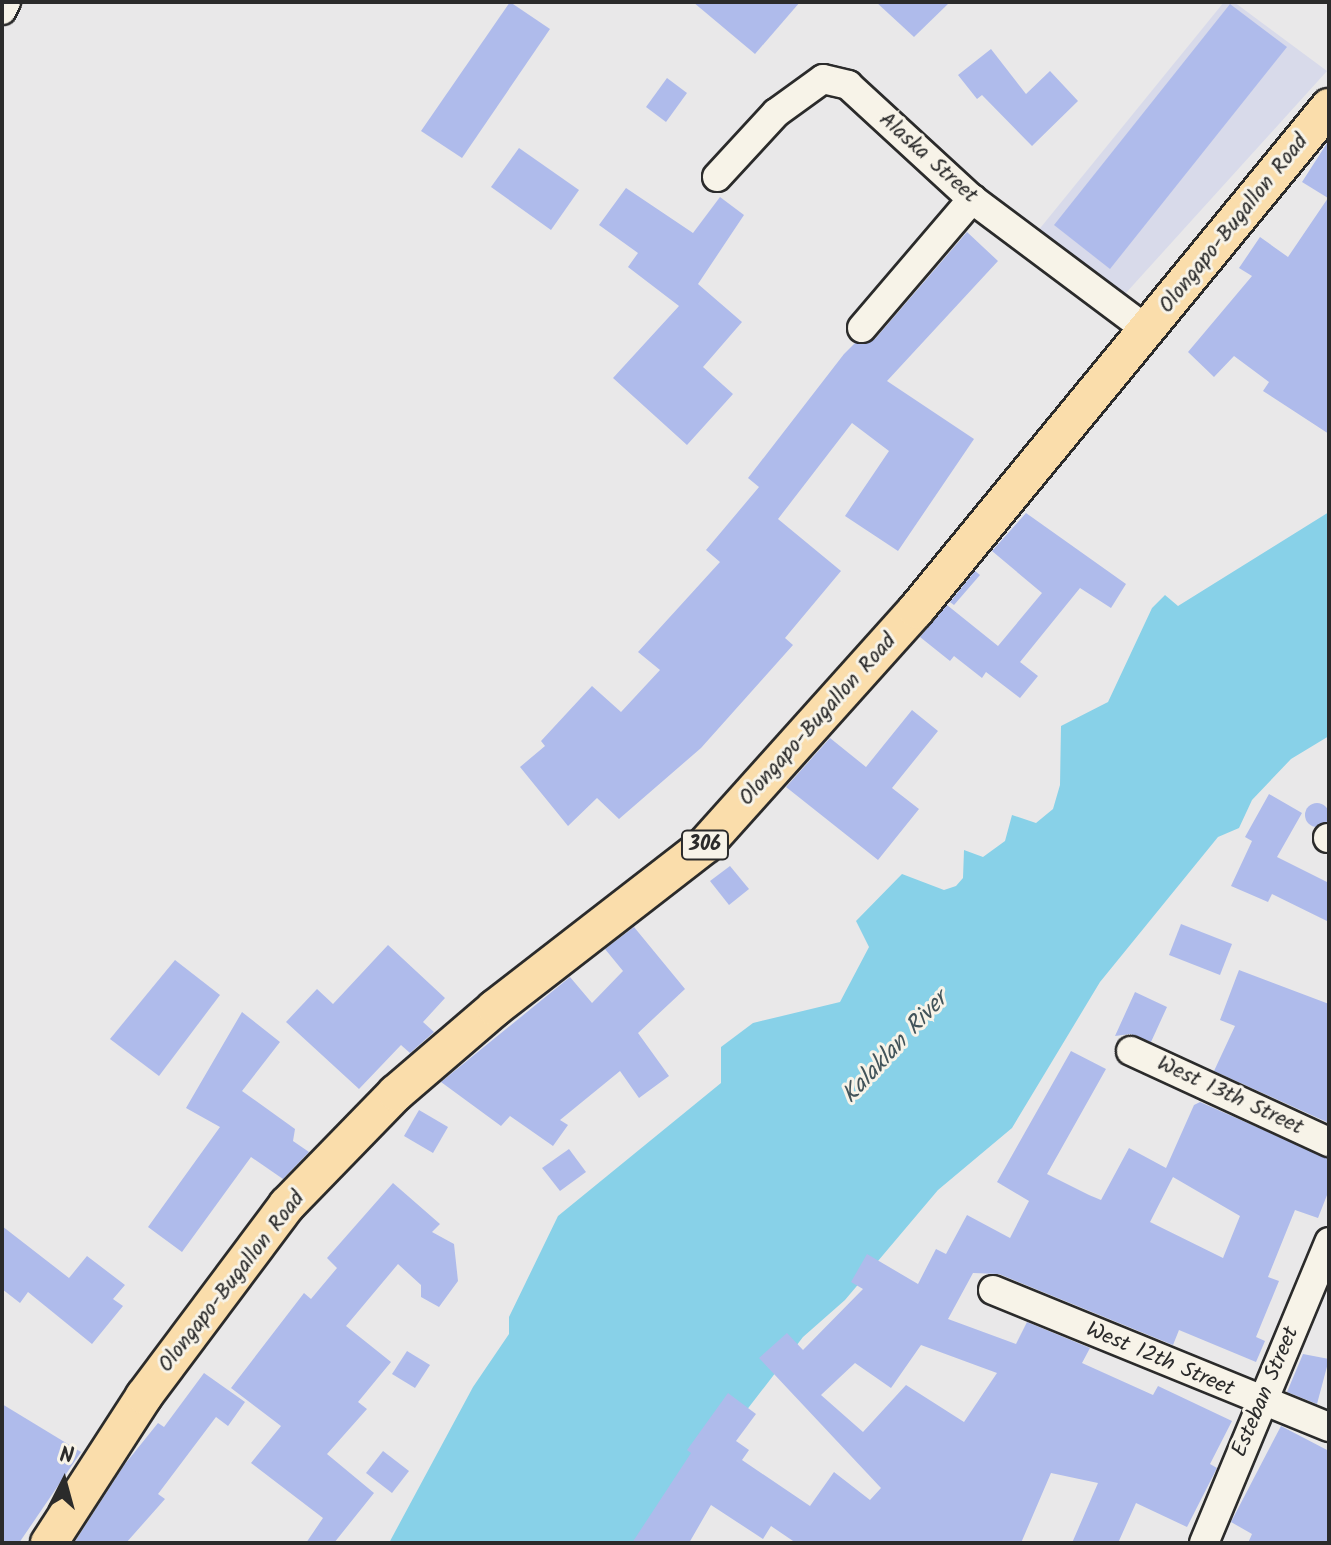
<!DOCTYPE html>
<html>
<head>
<meta charset="utf-8">
<style>
  body { margin:0 }
  #map { position:relative; width:1331px; height:1545px; overflow:hidden; background:#e9e8e9; font-family:Kalam,sans-serif }
  div>[style] { position:absolute }
  [style*='--x'] { left:calc(var(--x)*1px); top:calc(var(--y)*1px); width:calc(var(--w)*1px); rotate:calc(var(--a)*1deg) }
  .built>* { inset:0; background:#d8daea }
  .water>* { inset:0; background:#88d1e8 }
  .building>* { inset:0; background:#afbbeb }
  .round { border-radius:50% }
  .roads { filter:drop-shadow(2px 0 #2b2b2b) drop-shadow(-2px 0 #2b2b2b) drop-shadow(0 2px #2b2b2b) drop-shadow(0 -2px #2b2b2b) }
  .minor>* { height:28px; margin:-14px; padding:0 14px; transform-origin:14px; border-radius:14px; background:#f7f3e8 }
  .major>* { height:36px; margin:-18px; padding:0 18px; transform-origin:18px; border-radius:18px; background:#faddab }
  span { translate:-50% -50%; white-space:nowrap; text-align:center; line-height:1.15; -webkit-text-stroke:6px #f7f3e8; paint-order:stroke }
  .shield-label span { padding:2px 6px; background:#f7f3e8; border:2px solid; border-radius:6px; -webkit-text-stroke-width:0 }
  .shield-label { font-size:20px; color:#2b2b2b; font-weight:700 }
  .street-label { font-size:22px; color:#2b2b2b }
  .water-label { font-size:24px; color:#42545a; font-style:italic }
  .frame { position:absolute; inset:0; border:4px solid #2b2b2b; pointer-events:none }
  .north { position:absolute; left:24px; top:1441px; width:80px; height:80px; -webkit-text-stroke:6px #f7f3e8; paint-order:stroke; rotate:6deg; font-size:22px; font-weight:700; line-height:32px; text-align:center; color:#2b2b2b }
  .north::after { content:''; display:block; margin:auto; width:28px; height:36px; background:#2b2b2b; clip-path:polygon(50% 0,100% 100%,50% 72%,0 100%) }
</style>
</head>
<body>
<div id="map">
  <div class="built">
    <i style="clip-path:polygon(1224px 2px,1234px 2px,1327px 71px,1125px 294px,1037px 232px)"></i>
  </div>
  <div class="water">
    <i style="clip-path:polygon(1329px 512px,1329px 736px,1291px 759px,1252px 800px,1239px 828px,1218px 837px,1100px 982px,1012px 1128px,938px 1190px,845px 1300px,803px 1337px,709px 1459px,660px 1543px,389px 1543px,473px 1387px,509px 1334px,509px 1317px,558px 1216px,721px 1083px,721px 1047px,753px 1023px,840px 1002px,869px 947px,856px 921px,902px 874px,944px 890px,956px 886px,963px 878px,964px 850px,983px 857px,1005px 841px,1012px 815px,1036px 823px,1053px 809px,1060px 785px,1061px 726px,1108px 702px,1152px 608px,1165px 595px,1178px 606px)"></i>
  </div>
  <div class="building">
    <i style="clip-path:polygon(510px 2px,550px 29px,462px 158px,421px 131px)"></i>
    <i style="clip-path:polygon(693px 2px,800px 2px,755px 54px)"></i>
    <i style="clip-path:polygon(876px 2px,950px 2px,914px 37px)"></i>
    <i style="clip-path:polygon(1230px 4px,1287px 47px,1110px 269px,1054px 225px)"></i>
    <i style="clip-path:polygon(991px 49px,1026px 94px,1050px 71px,1078px 101px,1032px 146px,982px 95px,977px 99px,958px 75px)"></i>
    <i style="clip-path:polygon(667px 78px,687px 93px,666px 122px,646px 107px)"></i>
    <i style="clip-path:polygon(1329px 140px,1329px 434px,1263px 391px,1269px 382px,1234px 356px,1214px 377px,1188px 352px,1252px 276px,1239px 268px,1260px 237px,1288px 257px,1328px 198px,1302px 182px)"></i>
    <i style="clip-path:polygon(519px 148px,579px 190px,551px 230px,491px 187px)"></i>
    <i style="clip-path:polygon(626px 188px,693px 233px,720px 197px,744px 215px,698px 284px,742px 322px,703px 367px,733px 394px,687px 445px,613px 378px,679px 306px,628px 267px,638px 253px,599px 225px)"></i>
    <i style="clip-path:polygon(967px 232px,998px 261px,887px 381px,974px 439px,898px 551px,845px 516px,889px 451px,852px 423px,778px 519px,841px 571px,785px 638px,793px 645px,701px 748px,619px 819px,597px 798px,568px 826px,520px 767px,545px 746px,541px 741px,592px 686px,621px 712px,660px 670px,638px 652px,720px 562px,706px 550px,759px 487px,748px 478px,844px 354px,855px 343px,875px 339px)"></i>
    <i style="clip-path:polygon(1026px 513px,1126px 584px,1111px 608px,1080px 588px,1020px 662px,1038px 676px,1020px 698px,986px 672px,982px 678px,954px 656px,950px 661px,920px 637px,947px 605px,998px 646px,1042px 593px,992px 551px)"></i>
    <i style="clip-path:polygon(975px 571px,980px 575px,954px 605px,950px 602px)"></i>
    <i style="clip-path:polygon(912px 710px,938px 731px,892px 788px,919px 809px,878px 860px,786px 787px,830px 738px,866px 767px)"></i>
    <i style="clip-path:polygon(1269px 794px,1302px 813px,1277px 857px,1329px 883px,1329px 922px,1272px 894px,1268px 902px,1231px 886px,1252px 841px,1245px 837px)"></i>
    <i class="round" style="left:1305px;top:803px;width:24px;height:24px"></i>
    <i style="clip-path:polygon(730px 866px,749px 889px,729px 905px,710px 881px)"></i>
    <i style="clip-path:polygon(1181px 924px,1232px 944px,1220px 975px,1169px 955px)"></i>
    <i style="clip-path:polygon(634px 927px,685px 989px,638px 1033px,669px 1076px,639px 1098px,620px 1071px,560px 1120px,568px 1125px,553px 1146px,510px 1116px,501px 1126px,441px 1082px,570px 977px,592px 1003px,623px 971px,605px 949px)"></i>
    <i style="clip-path:polygon(388px 945px,445px 998px,423px 1022px,434px 1032px,410px 1053px,401px 1045px,359px 1089px,286px 1022px,317px 989px,333px 1004px)"></i>
    <i style="clip-path:polygon(175px 960px,220px 995px,159px 1076px,110px 1039px)"></i>
    <i style="clip-path:polygon(1239px 970px,1329px 1004px,1329px 1123px,1214px 1071px,1235px 1026px,1220px 1020px)"></i>
    <i style="clip-path:polygon(1135px 992px,1167px 1007px,1151px 1042px,1130px 1034px,1115px 1036px)"></i>
    <i style="clip-path:polygon(242px 1012px,280px 1042px,242px 1091px,295px 1129px,293px 1141px,309px 1152px,283px 1179px,251px 1157px,182px 1252px,148px 1227px,220px 1127px,186px 1108px)"></i>
    <i style="clip-path:polygon(evenodd,1071px 1051px,1106px 1069px,1047px 1174px,1089px 1195px,1101px 1200px,1129px 1148px,1166px 1168px,1194px 1105px,1200px 1102px,1329px 1159px,1329px 1190px,1318px 1218px,1295px 1210px,1268px 1277px,1279px 1281px,1256px 1337px,1265px 1341px,1256px 1362px,1179px 1330px,1173px 1345px,999px 1274px,973px 1273px,948px 1319px,1016px 1344px,1027px 1322px,1090px 1348px,1082px 1363px,1153px 1395px,1158px 1386px,1232px 1421px,1210px 1464px,1217px 1468px,1187px 1527px,1136px 1503px,1118px 1543px,1072px 1543px,1098px 1483px,1051px 1473px,1021px 1543px,796px 1543px,771px 1526px,763px 1539px,711px 1505px,689px 1543px,632px 1543px,691px 1453px,687px 1450px,728px 1393px,756px 1414px,736px 1441px,749px 1450px,742px 1460px,810px 1506px,834px 1472px,870px 1500px,881px 1488px,759px 1358px,787px 1333px,803px 1350px,863px 1289px,851px 1282px,867px 1254px,918px 1284px,936px 1249px,946px 1254px,967px 1215px,1010px 1238px,1029px 1201px,997px 1182px,1071px 1051px,1173px 1177px,1240px 1216px,1223px 1258px,1150px 1222px,1173px 1177px,1071px 1051px,921px 1345px,997px 1373px,964px 1422px,906px 1385px,863px 1432px,821px 1395px,855px 1363px,891px 1388px,921px 1345px)"></i>
    <i style="clip-path:polygon(419px 1110px,448px 1127px,433px 1153px,404px 1136px)"></i>
    <i style="clip-path:polygon(569px 1149px,586px 1172px,560px 1191px,542px 1168px)"></i>
    <i style="clip-path:polygon(393px 1183px,440px 1224px,432px 1232px,454px 1244px,458px 1281px,439px 1307px,421px 1297px,421px 1285px,398px 1264px,346px 1326px,391px 1362px,358px 1402px,367px 1409px,327px 1454px,374px 1493px,334px 1543px,306px 1543px,323px 1518px,251px 1463px,281px 1426px,231px 1388px,304px 1293px,311px 1299px,337px 1268px,327px 1258px)"></i>
    <i style="clip-path:polygon(2px 1226px,69px 1278px,87px 1256px,125px 1285px,113px 1299px,123px 1306px,92px 1344px,28px 1292px,20px 1303px,2px 1289px)"></i>
    <i style="clip-path:polygon(407px 1351px,430px 1365px,415px 1388px,392px 1374px)"></i>
    <i style="clip-path:polygon(1303px 1354px,1329px 1359px,1317px 1404px,1287px 1392px)"></i>
    <i style="clip-path:polygon(204px 1373px,245px 1402px,228px 1426px,216px 1417px,158px 1494px,165px 1499px,126px 1543px,74px 1543px,125px 1464px,158px 1423px,164px 1427px)"></i>
    <i style="clip-path:polygon(2px 1404px,81px 1452px,19px 1543px,2px 1543px)"></i>
    <i style="clip-path:polygon(1281px 1426px,1329px 1451px,1329px 1543px,1248px 1543px,1252px 1534px,1231px 1522px)"></i>
    <i style="clip-path:polygon(383px 1451px,409px 1471px,392px 1493px,366px 1473px)"></i>
  </div>
  <div class="roads">
    <div class="minor">
      <i style="--x:2;--y:10;--w:9;--a:-63"></i>
      <i style="--x:717;--y:177;--w:87;--a:-47.3"></i>
      <i style="--x:776;--y:113;--w:58;--a:-35.9"></i>
      <i style="--x:823;--y:79;--w:26;--a:13"></i>
      <i style="--x:848;--y:85;--w:168;--a:42.6"></i>
      <i style="--x:972;--y:199;--w:219;--a:36.8"></i>
      <i style="--x:862;--y:328;--w:170;--a:-49.5"></i>
      <i style="--x:1328;--y:838;--w:1;--a:0"></i>
      <i style="--x:1131;--y:1051;--w:218;--a:24.7"></i>
      <i style="--x:993;--y:1290;--w:363;--a:22.2"></i>
      <i style="--x:1204;--y:1543;--w:326;--a:-67.4"></i>
    </div>
    <div class="major">
      <i style="--x:49;--y:1543;--w:175;--a:-57.1"></i>
      <i style="--x:144;--y:1396;--w:239;--a:-53.2"></i>
      <i style="--x:287;--y:1205;--w:156;--a:-45.8"></i>
      <i style="--x:396;--y:1093;--w:130;--a:-40.6"></i>
      <i style="--x:495;--y:1008;--w:266;--a:-37.8"></i>
      <i style="--x:705;--y:845;--w:316;--a:-48.1"></i>
      <i style="--x:916;--y:610;--w:651;--a:-50.61"></i>
    </div>
  </div>
  <div class="shield-label">
    <span style="left:705px;top:845px">306</span>
  </div>
  <div class="street-label">
    <span style="left:928px;top:158px;rotate:42deg">Alaska Street</span>
    <span style="left:1234px;top:224px;rotate:-51deg">Olongapo-Bugallon Road</span>
    <span style="left:818px;top:720px;rotate:-48deg">Olongapo-Bugallon Road</span>
    <span style="left:1230px;top:1096px;rotate:25deg">West 13th Street</span>
    <span style="left:232px;top:1282px;rotate:-52deg">Olongapo-Bugallon Road</span>
    <span style="left:1160px;top:1360px;rotate:23deg">West 12th Street</span>
    <span style="left:1266px;top:1392px;rotate:-67deg">Esteban Street</span>
  </div>
  <div class="water-label">
    <span style="left:895px;top:1048px;rotate:-47deg">Kalaklan River</span>
  </div>
  <div class="frame"></div>
  <div class="north">N</div>
</div>
</body>
</html>
